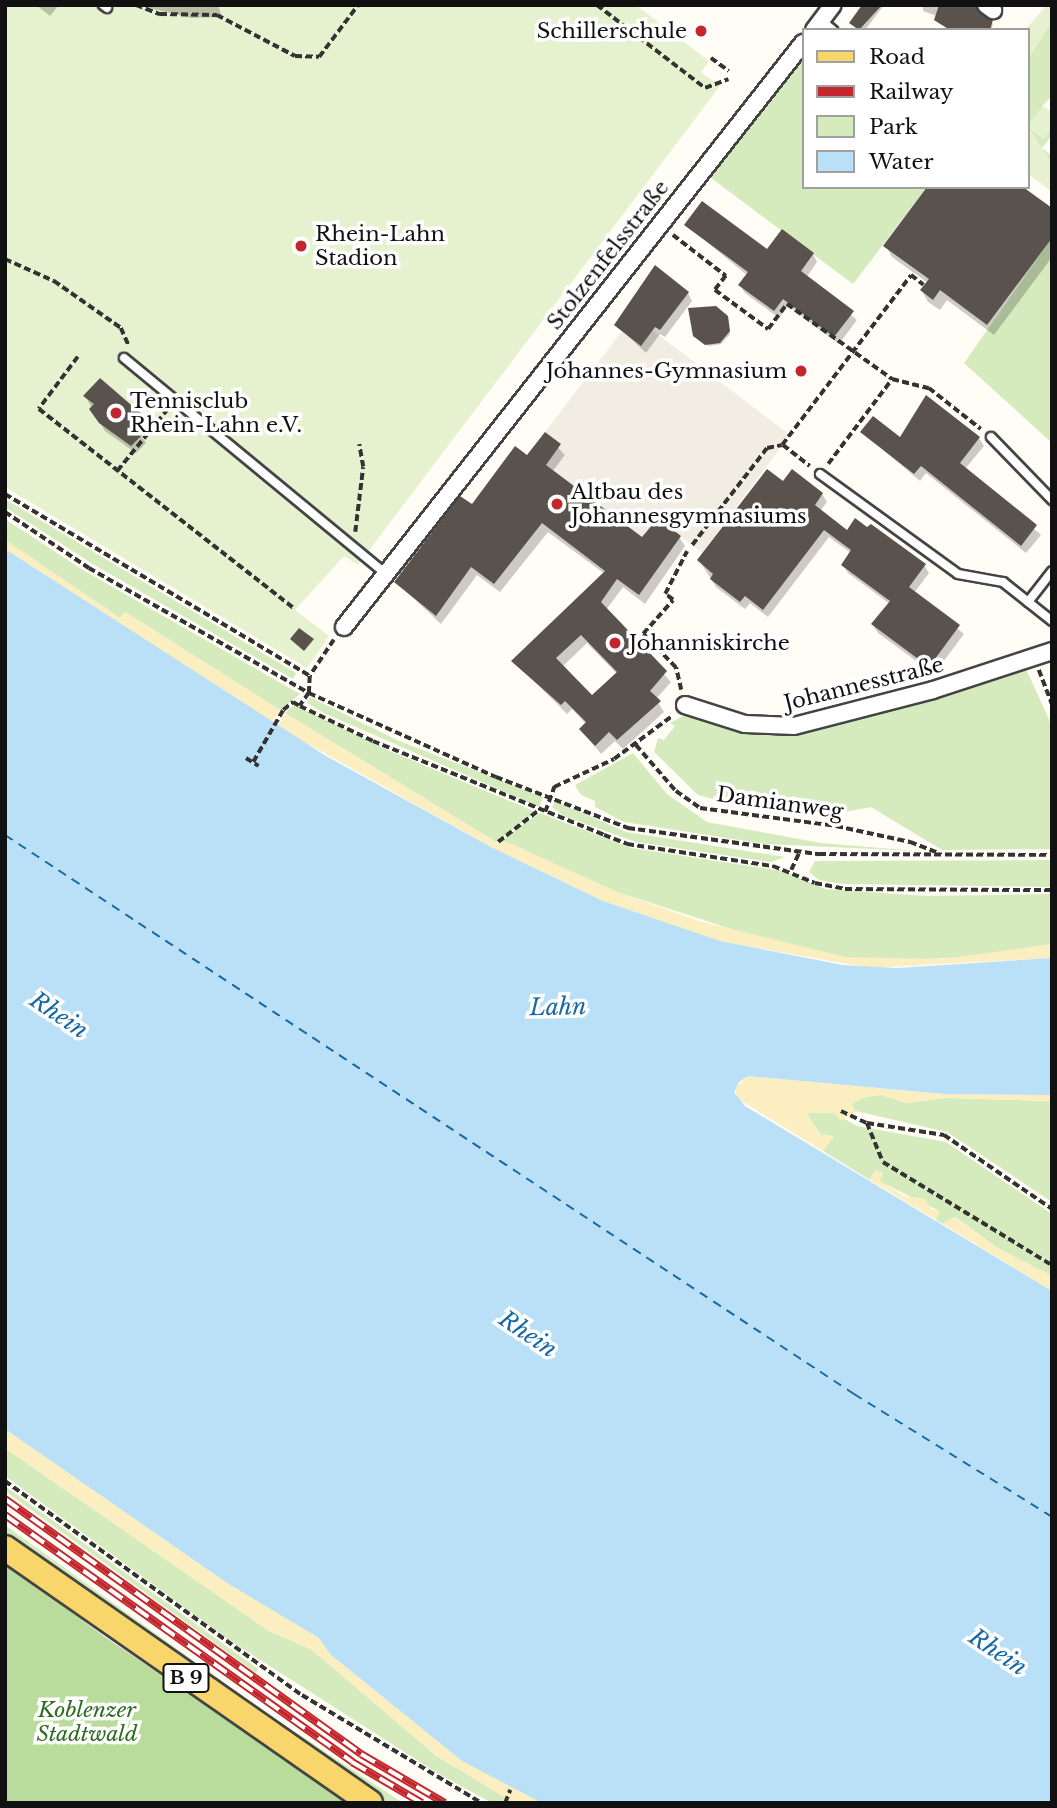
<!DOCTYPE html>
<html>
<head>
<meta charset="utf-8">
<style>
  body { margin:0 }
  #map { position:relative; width:1057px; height:1808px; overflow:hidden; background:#fffdf5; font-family:"Libre Baskerville",serif }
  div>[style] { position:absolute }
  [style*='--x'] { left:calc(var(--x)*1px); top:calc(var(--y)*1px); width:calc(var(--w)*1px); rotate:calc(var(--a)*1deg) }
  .green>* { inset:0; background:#d5ebbd }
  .forest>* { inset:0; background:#b9dc9c }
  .sand>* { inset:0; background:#fbeec1 }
  .pitch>* { inset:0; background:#e6f2cf }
  .plaza>* { inset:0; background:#f1ede2 }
  .water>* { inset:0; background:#b9e0f7 }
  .shadow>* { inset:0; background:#0003 }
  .ferry>* { height:2px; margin-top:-1px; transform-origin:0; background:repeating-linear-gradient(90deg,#1768a6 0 9px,transparent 0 16px) }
  .building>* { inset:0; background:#5a524d }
  .path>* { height:3.5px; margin-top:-1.75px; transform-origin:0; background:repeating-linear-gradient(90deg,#333 0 7px,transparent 0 10.5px) }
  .roads { filter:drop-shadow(2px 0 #444) drop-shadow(-2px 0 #444) drop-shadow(0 2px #444) drop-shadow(0 -2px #444) }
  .lane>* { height:8px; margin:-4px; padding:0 4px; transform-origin:4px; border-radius:4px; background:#fff }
  .street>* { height:16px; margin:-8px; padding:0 8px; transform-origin:8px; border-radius:8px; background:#fff }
  .primary>* { height:24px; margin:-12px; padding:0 12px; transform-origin:12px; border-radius:12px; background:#f9d66b }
  .rail>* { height:8px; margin-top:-4px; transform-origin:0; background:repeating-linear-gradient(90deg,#fff 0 16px,#c4262e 0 32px); box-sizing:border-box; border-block:2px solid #c4262e }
  .dots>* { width:19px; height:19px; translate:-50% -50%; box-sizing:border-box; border:4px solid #fff; border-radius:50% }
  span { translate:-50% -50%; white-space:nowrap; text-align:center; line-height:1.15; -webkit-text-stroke:7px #fff; paint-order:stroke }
  .shield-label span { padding:2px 5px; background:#fff; border:2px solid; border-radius:5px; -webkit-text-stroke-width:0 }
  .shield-label { font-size:19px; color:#111; font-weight:700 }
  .poi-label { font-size:21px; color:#111 }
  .right { translate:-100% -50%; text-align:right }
  .left { translate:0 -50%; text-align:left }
  .street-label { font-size:21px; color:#111 }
  .park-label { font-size:21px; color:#2f6b1f; font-style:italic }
  .water-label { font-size:23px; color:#1768a6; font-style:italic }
  .frame { position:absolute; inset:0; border:7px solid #111; pointer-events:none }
  .legend { position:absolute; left:802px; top:28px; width:228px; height:161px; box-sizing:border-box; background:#fff; border:2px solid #a0a0a0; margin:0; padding:9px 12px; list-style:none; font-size:21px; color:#111 }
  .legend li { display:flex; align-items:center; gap:14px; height:35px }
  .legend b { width:35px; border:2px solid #a0a0a0 }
</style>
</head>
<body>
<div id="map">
  <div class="green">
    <i style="clip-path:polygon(1052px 21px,1052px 96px,1042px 106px,1044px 138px,1052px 128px,1052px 135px,1042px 148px,1052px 156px,1052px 164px,1027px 126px,1027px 60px)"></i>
    <i style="clip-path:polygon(803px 58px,803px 187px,927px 187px,853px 284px,707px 175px)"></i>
    <i style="clip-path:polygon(1052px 238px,1052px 443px,964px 363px)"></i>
    <i style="clip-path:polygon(5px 499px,296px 673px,293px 679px,91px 563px,5px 507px)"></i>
    <i style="clip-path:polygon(5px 519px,83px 570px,300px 694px,280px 710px,125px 612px,120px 618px,5px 540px)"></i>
    <i style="clip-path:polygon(1026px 669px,1052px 726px,1052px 849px,942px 850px,871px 807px,823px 816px,732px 804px,698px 795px,654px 752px,658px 738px,664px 740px,675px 726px,670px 723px,683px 716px,775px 735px,799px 733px)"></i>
    <i style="clip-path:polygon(310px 697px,397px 740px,543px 797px,539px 807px,324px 713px,307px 703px)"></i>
    <i style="clip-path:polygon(294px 705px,392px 752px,536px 812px,496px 842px,285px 713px)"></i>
    <i style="clip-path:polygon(633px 753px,667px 794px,707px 822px,821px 843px,917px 851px,766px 844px,624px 822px,595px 807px,595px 801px,581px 795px,575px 785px)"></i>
    <i style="clip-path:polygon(555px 801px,626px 832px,785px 857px,771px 862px,636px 842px,564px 816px,552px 807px)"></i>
    <i style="clip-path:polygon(540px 813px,631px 848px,783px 871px,825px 889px,926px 896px,1052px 894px,1052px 944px,974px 957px,899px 960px,845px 957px,756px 937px,617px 892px,501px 840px)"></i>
    <i style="clip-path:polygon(1052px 860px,1052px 887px,843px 884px,819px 880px,809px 872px,815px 861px)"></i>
    <i style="clip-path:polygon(881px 1095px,907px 1103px,945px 1098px,1052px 1101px,1052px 1202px,947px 1132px,851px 1110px,852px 1104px,864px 1097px)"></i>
    <i style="clip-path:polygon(806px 1113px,834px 1113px,857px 1126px,946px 1142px,1052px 1214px,1052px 1276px,999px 1249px,955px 1217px,943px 1224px,936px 1220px,939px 1211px,879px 1181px,883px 1173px,875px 1171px,870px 1180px,823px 1151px,834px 1136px,821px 1135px)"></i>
    <i style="clip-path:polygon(5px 1448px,269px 1631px,311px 1649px,435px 1755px,505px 1797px,501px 1803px,492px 1803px,439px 1774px,229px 1640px,5px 1476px)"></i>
    <i style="clip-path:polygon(5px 1486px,258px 1669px,256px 1673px,5px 1491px)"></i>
    <i style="clip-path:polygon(5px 1525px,259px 1708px,403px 1803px,383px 1803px,306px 1752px,5px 1535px)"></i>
  </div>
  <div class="forest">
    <i style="clip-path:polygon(5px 1564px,105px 1637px,350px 1803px,5px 1803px)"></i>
  </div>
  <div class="sand">
    <i style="clip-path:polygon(5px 540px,120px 618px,125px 612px,280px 710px,272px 723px,5px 549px)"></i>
    <i style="clip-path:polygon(285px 713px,499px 844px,501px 840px,514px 845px,617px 892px,699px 921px,845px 957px,942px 959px,1052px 944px,1052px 958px,870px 968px,719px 941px,603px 901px,493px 848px,278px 727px)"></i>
    <i style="clip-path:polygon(748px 1076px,942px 1094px,1052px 1095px,1052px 1101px,946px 1098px,907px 1103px,881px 1095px,864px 1097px,852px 1104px,856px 1113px,841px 1120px,834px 1113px,807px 1113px,820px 1135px,834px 1136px,823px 1151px,738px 1099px,735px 1088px)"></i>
    <i style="clip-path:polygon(875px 1171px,883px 1172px,880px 1181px,904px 1196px,925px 1199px,931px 1209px,940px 1211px,936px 1220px,870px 1180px)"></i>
    <i style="clip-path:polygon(954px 1217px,999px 1249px,1052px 1276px,1052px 1291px,943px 1224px)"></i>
    <i style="clip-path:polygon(5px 1429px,227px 1583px,319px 1638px,330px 1654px,462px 1761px,542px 1803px,502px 1803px,504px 1797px,435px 1755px,311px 1649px,269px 1631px,5px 1448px)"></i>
  </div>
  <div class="pitch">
    <i style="clip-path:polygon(5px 5px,636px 5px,709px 61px,701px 72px,720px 86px,358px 565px,344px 556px,295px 610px,329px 636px,307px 668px,5px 487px)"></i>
    <i style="clip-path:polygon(1047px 5px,1052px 5px,1052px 21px,1027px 60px,1025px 30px)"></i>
    <i style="clip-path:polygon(1043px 106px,1052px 112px,1052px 128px,1044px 139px,1028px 128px,1052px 164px,1052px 192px,1027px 173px,1027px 126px)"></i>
  </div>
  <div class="plaza">
    <i style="clip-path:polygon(652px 330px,790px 435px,702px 553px,658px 518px,642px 537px,546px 465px,561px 444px,545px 432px,622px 331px)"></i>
  </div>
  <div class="water">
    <i style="clip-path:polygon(5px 549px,326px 756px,493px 848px,603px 901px,720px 941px,843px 965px,897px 968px,1052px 958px,1052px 1095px,943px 1094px,748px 1076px,739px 1082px,734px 1092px,745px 1106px,1052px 1291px,1052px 1803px,542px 1803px,462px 1761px,330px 1654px,319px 1638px,227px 1583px,5px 1429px)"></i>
  </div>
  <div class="shadow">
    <i style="clip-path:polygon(36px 5px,57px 5px,58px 6px,50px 16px)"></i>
    <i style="clip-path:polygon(137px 5px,218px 5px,222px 17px,191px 18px)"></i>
    <i style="clip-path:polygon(864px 5px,884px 5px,865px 30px,859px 30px)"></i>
    <i style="clip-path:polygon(923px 5px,973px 5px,993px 24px,991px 30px,951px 30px,937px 22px,937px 16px,923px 11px)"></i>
    <i style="clip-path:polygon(1052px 210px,1052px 257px,994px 335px,947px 300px,940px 310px,928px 302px,922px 291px,928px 283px,892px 257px,886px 246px)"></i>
    <i style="clip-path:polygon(686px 225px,767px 251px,813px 254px,817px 262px,806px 278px,857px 320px,839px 344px,788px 306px,779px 318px,745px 293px,740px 285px,747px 275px)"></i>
    <i style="clip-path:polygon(688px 293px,692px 301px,665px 337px,660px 334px,646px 353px,616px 325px)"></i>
    <i style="clip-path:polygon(728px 319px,730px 334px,721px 344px,709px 346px,695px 335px)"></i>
    <i style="clip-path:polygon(85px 396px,143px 417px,147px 425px,140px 434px,146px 443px,136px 453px,105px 431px)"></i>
    <i style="clip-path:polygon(862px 432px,900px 439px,979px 438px,984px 446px,965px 469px,1041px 535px,1026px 553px,926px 473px,920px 481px)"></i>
    <i style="clip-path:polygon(evenodd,545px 434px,565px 455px,552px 472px,642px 539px,679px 537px,685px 546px,645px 604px,623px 587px,606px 610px,671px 682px,656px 699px,664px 712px,623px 749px,615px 741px,601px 754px,581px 729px,586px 724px,572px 709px,567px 714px,514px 661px,605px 574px,548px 532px,500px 592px,477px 575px,441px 624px,396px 582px,528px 458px,545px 434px,587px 643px,617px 674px,592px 698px,562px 667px,587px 643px)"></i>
    <i style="clip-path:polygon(783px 483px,822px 494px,827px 502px,820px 511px,848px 532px,924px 565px,929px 573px,914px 593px,964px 634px,934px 674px,878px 633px,873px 625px,890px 604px,848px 573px,843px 565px,851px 553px,829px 537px,768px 617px,750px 603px,745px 609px,716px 587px,699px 560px)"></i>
  </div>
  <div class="ferry">
    <i style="--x:5;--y:835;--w:1017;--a:33.36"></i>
    <i style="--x:854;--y:1394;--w:233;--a:31.8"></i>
  </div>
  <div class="building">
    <i style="clip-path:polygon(862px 5px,882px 5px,859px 30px,849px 23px)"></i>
    <i style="clip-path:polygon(939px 5px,976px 5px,993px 20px,990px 30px,950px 30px,934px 20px)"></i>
    <i style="clip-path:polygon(927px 187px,1023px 187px,1052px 208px,1052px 238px,987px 325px,940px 290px,933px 300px,920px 290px,929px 279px,883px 246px)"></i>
    <i style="clip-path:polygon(702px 201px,767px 249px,782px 229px,814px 253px,801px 271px,854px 311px,834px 337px,783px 299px,774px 311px,738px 285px,748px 272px,684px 225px)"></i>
    <i style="clip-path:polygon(655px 265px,689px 292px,660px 330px,655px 327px,641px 346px,614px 325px)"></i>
    <i style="clip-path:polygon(716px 306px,728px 316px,730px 331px,720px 343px,705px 345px,693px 336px,688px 308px)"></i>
    <i style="clip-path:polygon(100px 378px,144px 416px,135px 427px,143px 434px,131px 446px,99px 423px,89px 409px,94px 404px,83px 396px)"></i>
    <i style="clip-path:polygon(926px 395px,980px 437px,960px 463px,1037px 525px,1021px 546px,921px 466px,914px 474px,860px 432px,873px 416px,900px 437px)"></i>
    <i style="clip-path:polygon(evenodd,545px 432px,561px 444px,546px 465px,642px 537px,658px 518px,681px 536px,639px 595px,617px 579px,601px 602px,667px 671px,650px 691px,661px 701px,617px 740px,609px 732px,595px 746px,579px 729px,586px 722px,565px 701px,561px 705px,511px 661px,605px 571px,542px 523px,494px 584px,471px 567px,436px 616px,394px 582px,460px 496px,472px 504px,515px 446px,527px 455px,545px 432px,581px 635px,617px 672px,592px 695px,556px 658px,581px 635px)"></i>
    <i style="clip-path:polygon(767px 469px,783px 481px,792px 469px,823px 493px,815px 505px,847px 530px,855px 518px,867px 527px,871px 524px,926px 564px,909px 587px,960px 625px,929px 667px,871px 624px,890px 601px,841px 565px,851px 550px,824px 530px,763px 610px,745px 596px,740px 602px,710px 579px,713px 574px,697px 560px)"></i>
    <i style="clip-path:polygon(299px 628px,314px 639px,304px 651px,290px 639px)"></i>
  </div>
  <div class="path">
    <i style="--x:136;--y:5;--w:26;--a:21"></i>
    <i style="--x:160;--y:14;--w:57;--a:1"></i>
    <i style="--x:217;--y:15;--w:88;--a:27.7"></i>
    <i style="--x:295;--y:56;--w:24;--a:2"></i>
    <i style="--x:319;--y:57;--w:65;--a:-53.1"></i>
    <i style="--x:597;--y:5;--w:136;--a:37.5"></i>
    <i style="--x:705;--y:88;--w:25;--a:-21"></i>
    <i style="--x:711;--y:58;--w:22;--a:36"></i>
    <i style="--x:673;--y:235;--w:67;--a:37.7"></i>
    <i style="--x:726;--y:276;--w:18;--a:128"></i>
    <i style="--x:715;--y:290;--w:66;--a:36.3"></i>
    <i style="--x:768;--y:329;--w:31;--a:-53"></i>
    <i style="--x:787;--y:304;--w:129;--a:35.5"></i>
    <i style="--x:892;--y:379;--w:38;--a:14"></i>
    <i style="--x:929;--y:388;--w:66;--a:38.3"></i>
    <i style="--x:5;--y:259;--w:54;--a:24.2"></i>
    <i style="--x:54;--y:281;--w:82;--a:35"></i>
    <i style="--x:121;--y:328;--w:20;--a:66"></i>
    <i style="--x:78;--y:357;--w:65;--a:126.9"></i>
    <i style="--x:39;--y:409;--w:323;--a:38"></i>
    <i style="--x:783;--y:445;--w:34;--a:38"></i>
    <i style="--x:828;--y:464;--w:106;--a:-53"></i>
    <i style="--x:117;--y:471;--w:79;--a:-50.7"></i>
    <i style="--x:5;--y:494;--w:355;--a:30.8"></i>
    <i style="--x:5;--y:512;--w:101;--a:33.7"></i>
    <i style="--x:89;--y:568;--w:253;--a:29.6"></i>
    <i style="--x:309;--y:693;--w:205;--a:24.2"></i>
    <i style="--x:496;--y:777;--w:142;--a:21.1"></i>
    <i style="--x:628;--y:828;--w:193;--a:7.8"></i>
    <i style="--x:819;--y:854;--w:233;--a:0.2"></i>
    <i style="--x:355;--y:532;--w:65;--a:-83"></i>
    <i style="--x:363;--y:467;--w:23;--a:-100"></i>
    <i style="--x:692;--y:545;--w:123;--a:-52.3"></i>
    <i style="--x:767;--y:448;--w:15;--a:-11"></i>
    <i style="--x:782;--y:445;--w:213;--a:-52.8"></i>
    <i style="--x:911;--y:275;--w:16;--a:38"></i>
    <i style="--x:334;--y:640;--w:43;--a:123.7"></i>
    <i style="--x:310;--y:676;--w:17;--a:93"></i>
    <i style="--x:309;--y:693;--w:16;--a:125"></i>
    <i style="--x:300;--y:706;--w:81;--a:25.6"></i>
    <i style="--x:373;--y:741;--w:249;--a:22.1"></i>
    <i style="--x:604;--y:835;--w:25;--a:21"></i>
    <i style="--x:627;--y:844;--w:148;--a:8.6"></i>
    <i style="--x:773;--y:866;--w:45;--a:22"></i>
    <i style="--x:815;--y:883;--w:31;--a:11"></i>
    <i style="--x:845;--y:889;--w:207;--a:0.3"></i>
    <i style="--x:1039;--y:670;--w:36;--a:69"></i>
    <i style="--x:681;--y:690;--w:23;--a:-103"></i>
    <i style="--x:676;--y:668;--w:47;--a:-134.1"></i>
    <i style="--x:643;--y:634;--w:45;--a:-48.6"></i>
    <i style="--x:673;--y:600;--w:10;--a:-143"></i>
    <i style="--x:665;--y:594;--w:48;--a:-62.9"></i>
    <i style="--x:636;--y:745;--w:61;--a:49"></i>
    <i style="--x:676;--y:791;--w:29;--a:35"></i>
    <i style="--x:700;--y:808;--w:137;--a:7.5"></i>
    <i style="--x:836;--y:826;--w:76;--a:12.2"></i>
    <i style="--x:910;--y:842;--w:31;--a:21"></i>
    <i style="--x:246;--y:758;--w:15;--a:32"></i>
    <i style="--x:253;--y:762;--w:60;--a:-60"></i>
    <i style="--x:283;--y:710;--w:13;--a:-39"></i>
    <i style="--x:293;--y:702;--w:8;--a:30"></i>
    <i style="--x:545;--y:812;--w:27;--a:-70"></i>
    <i style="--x:554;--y:787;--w:66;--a:-25"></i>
    <i style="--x:614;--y:759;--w:72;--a:-36.6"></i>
    <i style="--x:498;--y:842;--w:52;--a:-38"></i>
    <i style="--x:791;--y:870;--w:19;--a:-65"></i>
    <i style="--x:841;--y:1111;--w:29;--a:25"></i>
    <i style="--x:867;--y:1123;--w:78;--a:8.9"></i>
    <i style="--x:944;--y:1135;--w:131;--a:34.4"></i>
    <i style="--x:867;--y:1123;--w:42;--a:67.7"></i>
    <i style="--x:883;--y:1162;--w:198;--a:31.4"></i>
    <i style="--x:5;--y:1481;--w:366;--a:35.8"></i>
    <i style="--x:302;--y:1695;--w:210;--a:31"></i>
    <i style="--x:505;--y:1803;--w:14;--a:-69"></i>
  </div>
  <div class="roads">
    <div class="lane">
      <i style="--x:103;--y:5;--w:5;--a:37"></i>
      <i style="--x:821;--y:20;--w:16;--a:40"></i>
      <i style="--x:124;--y:358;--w:337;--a:39.5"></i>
      <i style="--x:991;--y:437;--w:88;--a:45.9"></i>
      <i style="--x:820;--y:474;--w:170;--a:35.9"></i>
      <i style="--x:958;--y:574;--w:46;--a:10.1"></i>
      <i style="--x:1003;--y:582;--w:63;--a:38.5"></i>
      <i style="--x:1028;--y:602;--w:39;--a:-52"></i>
    </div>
    <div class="street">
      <i style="--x:986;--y:5;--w:9;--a:36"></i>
      <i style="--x:814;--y:30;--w:31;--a:-53"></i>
      <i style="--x:344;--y:627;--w:743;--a:-51.83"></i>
      <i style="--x:685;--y:705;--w:63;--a:17.6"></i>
      <i style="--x:745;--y:724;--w:49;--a:2.3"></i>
      <i style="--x:794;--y:726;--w:144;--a:-14.5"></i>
      <i style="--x:933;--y:690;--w:125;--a:-18.1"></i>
    </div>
    <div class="primary">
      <i style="--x:5;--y:1548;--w:445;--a:34.9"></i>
    </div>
  </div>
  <div class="rail">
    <i style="--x:5;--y:1499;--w:438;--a:35.6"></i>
    <i style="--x:361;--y:1754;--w:97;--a:30.3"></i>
    <i style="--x:5;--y:1515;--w:426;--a:35.4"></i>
    <i style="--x:352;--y:1762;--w:81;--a:30.4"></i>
  </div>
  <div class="dots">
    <i style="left:701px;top:31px;background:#c4262e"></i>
    <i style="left:301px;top:246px;background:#c4262e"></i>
    <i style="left:801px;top:371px;background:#c4262e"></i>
    <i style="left:116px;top:413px;background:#c4262e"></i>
    <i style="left:557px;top:504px;background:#c4262e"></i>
    <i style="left:615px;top:643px;background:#c4262e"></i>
  </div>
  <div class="shield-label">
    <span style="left:186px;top:1678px">B 9</span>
  </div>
  <div class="poi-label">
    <span class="right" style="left:687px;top:31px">Schillerschule</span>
    <span class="left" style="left:315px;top:246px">Rhein-Lahn<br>Stadion</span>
    <span class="right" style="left:787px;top:371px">Johannes-Gymnasium</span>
    <span class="left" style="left:130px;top:413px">Tennisclub<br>Rhein-Lahn e.V.</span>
    <span class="left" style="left:571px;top:504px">Altbau des<br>Johannesgymnasiums</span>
    <span class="left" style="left:629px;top:643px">Johanniskirche</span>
  </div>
  <div class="street-label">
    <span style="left:608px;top:255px;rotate:-52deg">Stolzenfelsstraße</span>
    <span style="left:864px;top:684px;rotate:-14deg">Johannesstraße</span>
    <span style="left:780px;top:803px;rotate:8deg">Damianweg</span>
  </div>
  <div class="park-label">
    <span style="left:87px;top:1722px">Koblenzer<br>Stadtwald</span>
  </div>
  <div class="water-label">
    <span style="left:558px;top:1007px;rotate:-1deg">Lahn</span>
    <span style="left:59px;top:1015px;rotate:34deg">Rhein</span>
    <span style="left:528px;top:1334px;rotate:34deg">Rhein</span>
    <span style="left:998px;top:1652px;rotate:34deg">Rhein</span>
  </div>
  <div class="frame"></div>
  <ul class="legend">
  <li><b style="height:9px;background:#f9d66b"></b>Road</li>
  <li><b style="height:9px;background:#c4262e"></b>Railway</li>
  <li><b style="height:19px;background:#d5ebbd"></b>Park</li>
  <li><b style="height:19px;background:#b9e0f7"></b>Water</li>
  </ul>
</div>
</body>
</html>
